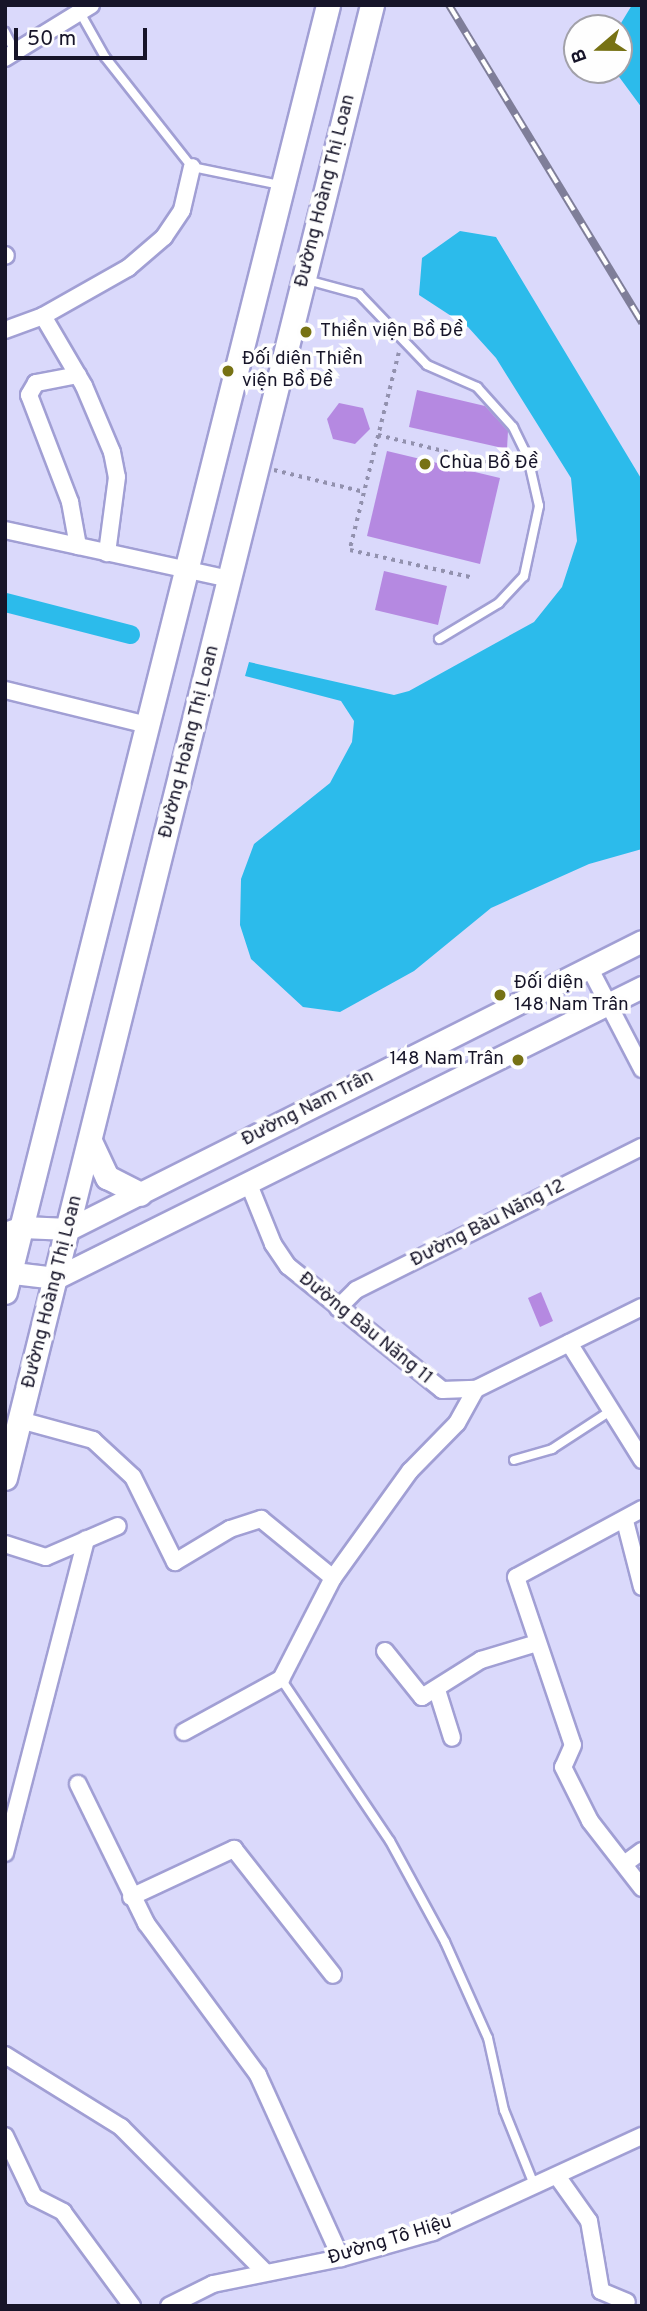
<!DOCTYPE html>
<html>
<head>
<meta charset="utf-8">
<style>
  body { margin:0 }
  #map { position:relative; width:647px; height:2311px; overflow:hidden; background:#dad9fb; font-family:Overpass,sans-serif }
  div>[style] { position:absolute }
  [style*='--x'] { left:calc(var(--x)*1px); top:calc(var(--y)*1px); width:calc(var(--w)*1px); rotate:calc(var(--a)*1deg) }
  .water>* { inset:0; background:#2cbbeb }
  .canal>* { height:19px; margin:-9.5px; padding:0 9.5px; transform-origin:9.5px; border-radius:9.5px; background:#2cbbeb }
  .building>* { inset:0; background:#b589e1 }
  .path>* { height:3.5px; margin-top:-1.75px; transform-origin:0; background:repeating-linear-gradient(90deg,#9291ae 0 3.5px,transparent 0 8.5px) }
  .roads { filter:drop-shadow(2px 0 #a19fd4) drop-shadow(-2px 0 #a19fd4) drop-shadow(0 2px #a19fd4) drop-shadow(0 -2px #a19fd4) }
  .service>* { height:8px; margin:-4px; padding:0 4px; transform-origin:4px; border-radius:4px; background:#fff }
  .minor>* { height:16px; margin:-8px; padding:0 8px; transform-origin:8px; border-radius:8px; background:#fff }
  .tertiary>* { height:21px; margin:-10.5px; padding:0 10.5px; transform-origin:10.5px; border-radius:10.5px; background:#fff }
  .secondary>* { height:23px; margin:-11.5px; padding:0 11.5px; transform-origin:11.5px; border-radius:11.5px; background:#fff }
  .rail>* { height:8px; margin-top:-4px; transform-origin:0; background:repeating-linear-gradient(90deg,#fefefe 0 16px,#7f7e99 0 32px); box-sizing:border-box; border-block:2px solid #7f7e99 }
  .dots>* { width:19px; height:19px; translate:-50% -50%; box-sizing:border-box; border:4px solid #fefefe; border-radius:50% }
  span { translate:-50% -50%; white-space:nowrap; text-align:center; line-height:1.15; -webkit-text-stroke:7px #fefefe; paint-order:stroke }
  .street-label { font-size:19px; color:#171529 }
  .poi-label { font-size:19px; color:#171529 }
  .left { translate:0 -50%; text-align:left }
  .right { translate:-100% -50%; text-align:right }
  .frame { position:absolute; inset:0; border:7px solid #171529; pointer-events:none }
  .north { position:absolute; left:563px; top:14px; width:70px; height:70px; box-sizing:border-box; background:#fefefe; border:2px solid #a2a1a9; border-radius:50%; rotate:250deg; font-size:19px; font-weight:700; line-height:28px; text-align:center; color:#171529 }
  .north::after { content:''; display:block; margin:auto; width:24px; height:32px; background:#777214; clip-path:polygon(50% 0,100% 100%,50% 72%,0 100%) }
  .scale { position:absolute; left:14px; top:28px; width:133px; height:32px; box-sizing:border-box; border:4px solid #171529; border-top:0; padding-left:9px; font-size:21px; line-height:24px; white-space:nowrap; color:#171529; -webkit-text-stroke:5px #fefefe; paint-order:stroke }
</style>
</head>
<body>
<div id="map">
  <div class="water">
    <i style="clip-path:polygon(632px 5px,642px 5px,642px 108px,614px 70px,619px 70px,618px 28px)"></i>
    <i style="clip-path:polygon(460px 231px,496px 237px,642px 480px,642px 849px,589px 864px,491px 908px,414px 971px,340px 1012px,303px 1007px,251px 959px,240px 925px,241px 879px,254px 844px,330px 783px,352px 742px,354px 721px,341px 701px,245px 676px,249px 662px,394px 695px,409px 691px,534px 622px,562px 587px,577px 541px,571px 478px,496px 358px,468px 327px,419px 295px,422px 258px)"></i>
  </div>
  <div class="canal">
    <i style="--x:5;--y:602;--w:129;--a:14.4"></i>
  </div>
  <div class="building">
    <i style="clip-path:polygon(417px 390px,485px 406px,508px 431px,507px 449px,409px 427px)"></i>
    <i style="clip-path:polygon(339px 403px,363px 408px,370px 429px,355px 444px,333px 439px,327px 419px)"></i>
    <i style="clip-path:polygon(387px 451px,500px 478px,480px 564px,367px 536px)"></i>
    <i style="clip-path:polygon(384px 571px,447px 586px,438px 625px,375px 610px)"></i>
    <i style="clip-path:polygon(541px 1292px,553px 1321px,540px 1327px,528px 1298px)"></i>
  </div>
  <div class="path">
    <i style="--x:399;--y:353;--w:203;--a:104"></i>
    <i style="--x:350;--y:550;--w:123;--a:12.7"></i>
    <i style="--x:378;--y:435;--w:127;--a:13.7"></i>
    <i style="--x:274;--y:470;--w:93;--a:13.7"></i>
  </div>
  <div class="roads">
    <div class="service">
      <i style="--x:78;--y:9;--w:55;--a:60.6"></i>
      <i style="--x:105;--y:57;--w:140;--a:51.7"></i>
      <i style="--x:192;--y:167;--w:90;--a:11.6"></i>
      <i style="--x:5;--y:32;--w:22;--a:63"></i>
      <i style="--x:307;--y:280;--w:54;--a:15.1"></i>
      <i style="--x:359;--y:294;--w:98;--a:46.2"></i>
      <i style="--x:427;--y:365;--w:55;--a:23.7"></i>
      <i style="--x:477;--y:387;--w:54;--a:48"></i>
      <i style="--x:513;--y:427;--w:34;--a:64"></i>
      <i style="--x:528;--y:458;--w:49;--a:77.1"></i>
      <i style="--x:539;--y:506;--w:72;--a:102.1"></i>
      <i style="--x:524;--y:576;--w:37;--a:133"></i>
      <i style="--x:499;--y:603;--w:70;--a:149"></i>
      <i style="--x:514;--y:1460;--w:40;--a:-16"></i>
      <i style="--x:552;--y:1449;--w:68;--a:-33"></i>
      <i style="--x:281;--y:1679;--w:195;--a:56.1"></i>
      <i style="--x:390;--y:1841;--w:115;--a:61.4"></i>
      <i style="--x:445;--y:1942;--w:105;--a:65.9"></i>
      <i style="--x:488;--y:2038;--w:74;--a:77.5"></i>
      <i style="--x:504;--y:2110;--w:83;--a:68.1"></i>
    </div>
    <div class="minor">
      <i style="--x:5;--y:58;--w:101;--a:-31.6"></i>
      <i style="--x:5;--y:255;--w:1;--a:45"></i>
      <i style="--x:43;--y:316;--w:81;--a:59.6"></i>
      <i style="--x:84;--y:386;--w:72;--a:67"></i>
      <i style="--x:112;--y:452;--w:25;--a:79"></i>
      <i style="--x:117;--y:477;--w:77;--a:97.5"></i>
      <i style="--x:5;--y:330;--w:40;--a:-20.2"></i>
      <i style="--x:43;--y:316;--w:98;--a:-29.5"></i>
      <i style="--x:128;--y:268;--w:48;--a:-40.7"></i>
      <i style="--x:164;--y:237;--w:32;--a:-56"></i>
      <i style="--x:182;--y:210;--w:44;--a:-76.9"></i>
      <i style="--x:78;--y:375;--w:43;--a:169.2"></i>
      <i style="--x:36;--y:383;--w:14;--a:120"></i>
      <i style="--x:29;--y:395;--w:115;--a:69"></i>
      <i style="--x:70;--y:502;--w:45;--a:79.7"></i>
      <i style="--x:5;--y:530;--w:230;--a:12.3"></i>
      <i style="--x:5;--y:690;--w:146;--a:13.8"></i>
      <i style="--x:589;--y:967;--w:115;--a:62.5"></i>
      <i style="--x:248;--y:1182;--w:67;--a:68"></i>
      <i style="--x:273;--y:1244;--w:27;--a:56"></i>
      <i style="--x:288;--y:1266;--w:198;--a:38.8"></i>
      <i style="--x:442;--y:1390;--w:34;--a:-2"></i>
      <i style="--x:476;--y:1389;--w:185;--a:-26.3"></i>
      <i style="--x:338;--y:1308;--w:25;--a:-45"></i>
      <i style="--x:356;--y:1290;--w:320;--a:-26.6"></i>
      <i style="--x:569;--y:1343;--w:138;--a:58"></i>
      <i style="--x:20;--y:1420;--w:76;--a:15.3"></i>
      <i style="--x:93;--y:1440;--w:54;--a:42.8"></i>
      <i style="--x:133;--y:1477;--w:95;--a:63.7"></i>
      <i style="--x:175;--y:1562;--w:64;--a:-31"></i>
      <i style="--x:230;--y:1529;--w:33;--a:-18"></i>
      <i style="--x:261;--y:1519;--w:93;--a:39.3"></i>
      <i style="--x:642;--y:1509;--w:143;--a:151.6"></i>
      <i style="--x:516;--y:1577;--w:177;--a:71.3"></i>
      <i style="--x:573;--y:1745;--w:24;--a:114"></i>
      <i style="--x:563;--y:1767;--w:60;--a:63.4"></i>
      <i style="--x:590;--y:1821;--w:85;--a:52.2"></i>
      <i style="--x:625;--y:1521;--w:68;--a:75.6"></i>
      <i style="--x:5;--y:1544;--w:43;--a:17.6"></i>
      <i style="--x:46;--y:1557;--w:78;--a:-23.3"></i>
      <i style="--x:385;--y:1651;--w:59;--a:51.2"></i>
      <i style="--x:422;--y:1697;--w:70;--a:-32.1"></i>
      <i style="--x:481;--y:1660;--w:59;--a:-16.9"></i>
      <i style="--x:437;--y:1690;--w:50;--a:72.6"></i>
      <i style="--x:184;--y:1732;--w:111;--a:-28.7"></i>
      <i style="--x:281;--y:1679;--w:114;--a:-62.8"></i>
      <i style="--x:333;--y:1578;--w:132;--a:-54.3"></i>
      <i style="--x:410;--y:1471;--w:67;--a:-45.6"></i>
      <i style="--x:457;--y:1423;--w:39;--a:-61"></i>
      <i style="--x:78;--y:1784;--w:155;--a:63.9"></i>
      <i style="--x:146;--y:1923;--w:189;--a:53.6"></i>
      <i style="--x:258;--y:2075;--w:201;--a:65.6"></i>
      <i style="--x:5;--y:1853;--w:324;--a:-75.5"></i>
      <i style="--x:627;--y:1862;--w:19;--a:-36"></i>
      <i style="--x:131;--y:1897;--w:114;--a:-25"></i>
      <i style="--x:234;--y:1849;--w:160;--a:51.8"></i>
      <i style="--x:5;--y:2055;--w:137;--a:31.8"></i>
      <i style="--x:121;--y:2127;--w:204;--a:45.2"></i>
      <i style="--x:5;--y:2136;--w:68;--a:64.6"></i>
      <i style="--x:34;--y:2197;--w:33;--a:27"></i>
      <i style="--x:63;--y:2212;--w:117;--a:53.7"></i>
      <i style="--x:557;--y:2176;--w:55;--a:54.6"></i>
      <i style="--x:589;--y:2221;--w:71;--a:80.3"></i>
      <i style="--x:601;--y:2291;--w:28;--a:23"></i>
      <i style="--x:169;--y:2306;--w:49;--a:-26.6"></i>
      <i style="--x:213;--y:2284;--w:131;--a:-11.5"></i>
      <i style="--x:341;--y:2258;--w:96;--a:-15.8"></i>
      <i style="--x:433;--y:2232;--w:230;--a:-24.7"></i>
    </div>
    <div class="tertiary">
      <i style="--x:5;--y:1233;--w:18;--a:-19"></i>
      <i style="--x:22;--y:1227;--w:47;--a:2.4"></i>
      <i style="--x:69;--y:1229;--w:641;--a:-26.68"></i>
      <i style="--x:5;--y:1272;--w:51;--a:6.7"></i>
      <i style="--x:56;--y:1278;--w:654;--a:-26.41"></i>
    </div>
    <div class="secondary">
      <i style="--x:91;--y:1143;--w:38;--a:65"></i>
      <i style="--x:107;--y:1177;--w:37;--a:27"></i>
      <i style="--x:5;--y:1292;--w:1327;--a:-75.91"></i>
      <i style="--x:5;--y:1478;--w:1518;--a:-76.01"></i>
    </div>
  </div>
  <div class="rail">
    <i style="--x:449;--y:5;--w:372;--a:58.7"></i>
  </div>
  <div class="dots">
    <i style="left:306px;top:332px;background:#777214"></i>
    <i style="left:228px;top:371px;background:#777214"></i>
    <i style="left:425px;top:464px;background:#777214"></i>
    <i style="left:500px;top:995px;background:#777214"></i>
    <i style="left:518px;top:1060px;background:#777214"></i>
  </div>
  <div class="street-label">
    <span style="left:326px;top:191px;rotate:-76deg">Đường Hoàng Thị Loan</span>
    <span style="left:190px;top:742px;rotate:-76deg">Đường Hoàng Thị Loan</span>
    <span style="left:308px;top:1109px;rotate:-27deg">Đường Nam Trân</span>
    <span style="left:488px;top:1224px;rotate:-27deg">Đường Bàu Năng 12</span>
    <span style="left:53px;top:1292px;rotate:-76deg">Đường Hoàng Thị Loan</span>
    <span style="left:365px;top:1329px;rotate:39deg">Đường Bàu Năng 11</span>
    <span style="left:390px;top:2241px;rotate:-17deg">Đường Tô Hiệu</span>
  </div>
  <div class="poi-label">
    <span class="left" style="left:320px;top:332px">Thiền viện Bồ Đề</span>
    <span class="left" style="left:242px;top:371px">Đối diện Thiền<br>viện Bồ Đề</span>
    <span class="left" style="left:439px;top:464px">Chùa Bồ Đề</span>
    <span class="left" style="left:514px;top:995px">Đối diện<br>148 Nam Trân</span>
    <span class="right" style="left:504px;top:1060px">148 Nam Trân</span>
  </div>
  <div class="frame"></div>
  <div class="north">B</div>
  <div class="scale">50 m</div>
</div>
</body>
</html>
